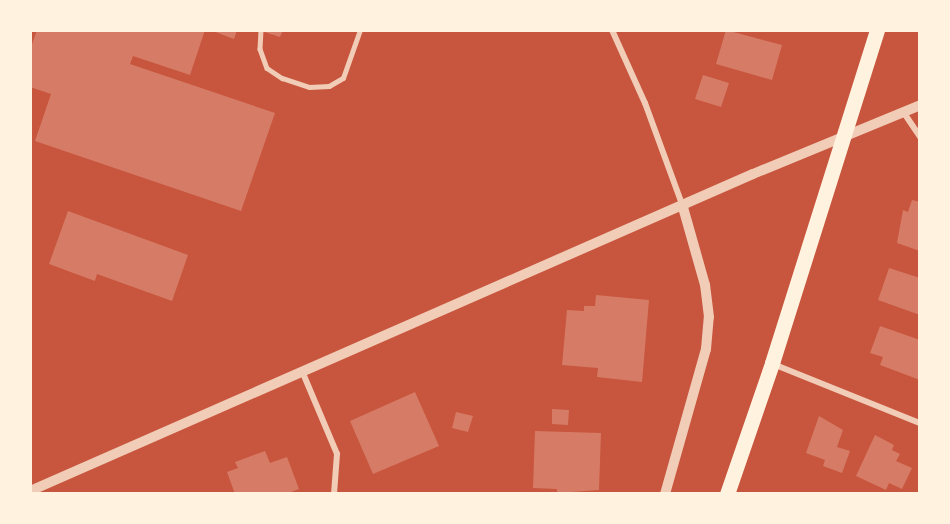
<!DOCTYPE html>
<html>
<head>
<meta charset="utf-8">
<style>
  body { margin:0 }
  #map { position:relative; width:950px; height:524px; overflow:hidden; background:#c8553d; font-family:Inter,sans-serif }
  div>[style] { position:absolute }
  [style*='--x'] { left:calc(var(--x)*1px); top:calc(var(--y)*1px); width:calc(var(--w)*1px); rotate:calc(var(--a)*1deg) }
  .building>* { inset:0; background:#d67c66 }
  .service>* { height:4.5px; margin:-2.25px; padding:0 2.25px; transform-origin:2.25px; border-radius:2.25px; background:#f1ccb7 }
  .minor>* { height:6px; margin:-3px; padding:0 3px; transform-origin:3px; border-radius:3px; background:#f1ccb7 }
  .tertiary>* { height:10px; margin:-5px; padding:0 5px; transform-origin:5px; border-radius:5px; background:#f1ccb7 }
  .primary>* { height:15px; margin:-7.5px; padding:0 7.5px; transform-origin:7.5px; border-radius:7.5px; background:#fff3e0 }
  span { translate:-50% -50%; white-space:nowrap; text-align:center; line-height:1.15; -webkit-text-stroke:6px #fff3e0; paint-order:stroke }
  .frame { position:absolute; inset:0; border:32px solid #fff3e0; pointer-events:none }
</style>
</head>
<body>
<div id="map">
  <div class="building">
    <i style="clip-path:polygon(37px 30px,205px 30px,190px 75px,133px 56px,130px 64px,275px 113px,241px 211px,35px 141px,51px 94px,30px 87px,30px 50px)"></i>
    <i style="clip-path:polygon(210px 30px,237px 30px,234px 39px)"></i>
    <i style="clip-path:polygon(258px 30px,283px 30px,280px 37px)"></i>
    <i style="clip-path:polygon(726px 30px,782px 45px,772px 80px,716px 64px)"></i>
    <i style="clip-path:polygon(703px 75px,729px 83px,721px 107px,695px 99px)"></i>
    <i style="clip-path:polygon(912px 200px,920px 202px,920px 251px,897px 243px,903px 210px,908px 212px)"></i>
    <i style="clip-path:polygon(68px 211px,188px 255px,172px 301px,97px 274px,95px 281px,49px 264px)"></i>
    <i style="clip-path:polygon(889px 268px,920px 278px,920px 315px,878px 300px)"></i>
    <i style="clip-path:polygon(596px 295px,649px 300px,642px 382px,597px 377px,598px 368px,562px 365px,567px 310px,584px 311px,584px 306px,595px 306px)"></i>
    <i style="clip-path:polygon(880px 326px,920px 340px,920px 380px,880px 365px,883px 357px,870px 353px)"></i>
    <i style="clip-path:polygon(415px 392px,439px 446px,373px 474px,350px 421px)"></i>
    <i style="clip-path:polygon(552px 409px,569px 410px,568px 425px,552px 424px)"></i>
    <i style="clip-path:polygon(456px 412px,473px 416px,468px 432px,452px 428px)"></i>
    <i style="clip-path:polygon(819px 416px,843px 430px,837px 447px,850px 451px,842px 473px,823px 466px,825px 460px,806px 453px)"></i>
    <i style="clip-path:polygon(535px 431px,601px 433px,599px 490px,557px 493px,557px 489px,533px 488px)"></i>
    <i style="clip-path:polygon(875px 435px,894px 445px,892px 450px,900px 454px,896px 461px,912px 468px,902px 489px,889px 483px,886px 490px,856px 476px)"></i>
    <i style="clip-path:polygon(265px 451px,270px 463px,287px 457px,299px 489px,286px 494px,235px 494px,227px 472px,238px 468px,235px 462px)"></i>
  </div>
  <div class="service">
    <i style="--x:261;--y:30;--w:19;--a:93"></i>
    <i style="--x:260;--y:49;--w:20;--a:70"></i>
    <i style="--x:267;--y:68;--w:18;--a:34"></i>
    <i style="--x:282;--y:78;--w:28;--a:18"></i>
    <i style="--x:309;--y:87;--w:20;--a:-3"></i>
    <i style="--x:329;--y:86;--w:16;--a:-30"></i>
    <i style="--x:343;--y:78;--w:51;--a:-70.5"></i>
  </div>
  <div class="minor">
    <i style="--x:612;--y:30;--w:80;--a:65.7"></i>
    <i style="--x:645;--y:103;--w:111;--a:69.9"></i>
    <i style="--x:904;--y:113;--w:29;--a:56"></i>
    <i style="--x:773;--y:364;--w:158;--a:21.9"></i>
    <i style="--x:302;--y:371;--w:90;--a:67.1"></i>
    <i style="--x:337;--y:454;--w:40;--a:94.3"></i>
  </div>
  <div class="tertiary">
    <i style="--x:30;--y:491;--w:789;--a:-23.68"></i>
    <i style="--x:753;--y:174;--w:181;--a:-22.4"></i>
    <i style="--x:665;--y:494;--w:151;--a:-74.2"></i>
    <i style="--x:706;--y:349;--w:32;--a:-85"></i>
    <i style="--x:709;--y:317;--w:32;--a:-97"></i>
    <i style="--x:705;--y:285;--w:81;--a:-105.8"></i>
  </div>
  <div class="primary">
    <i style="--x:727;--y:494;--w:139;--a:-71"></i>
    <i style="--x:772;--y:363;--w:349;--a:-72.5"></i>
  </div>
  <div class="frame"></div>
</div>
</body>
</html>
